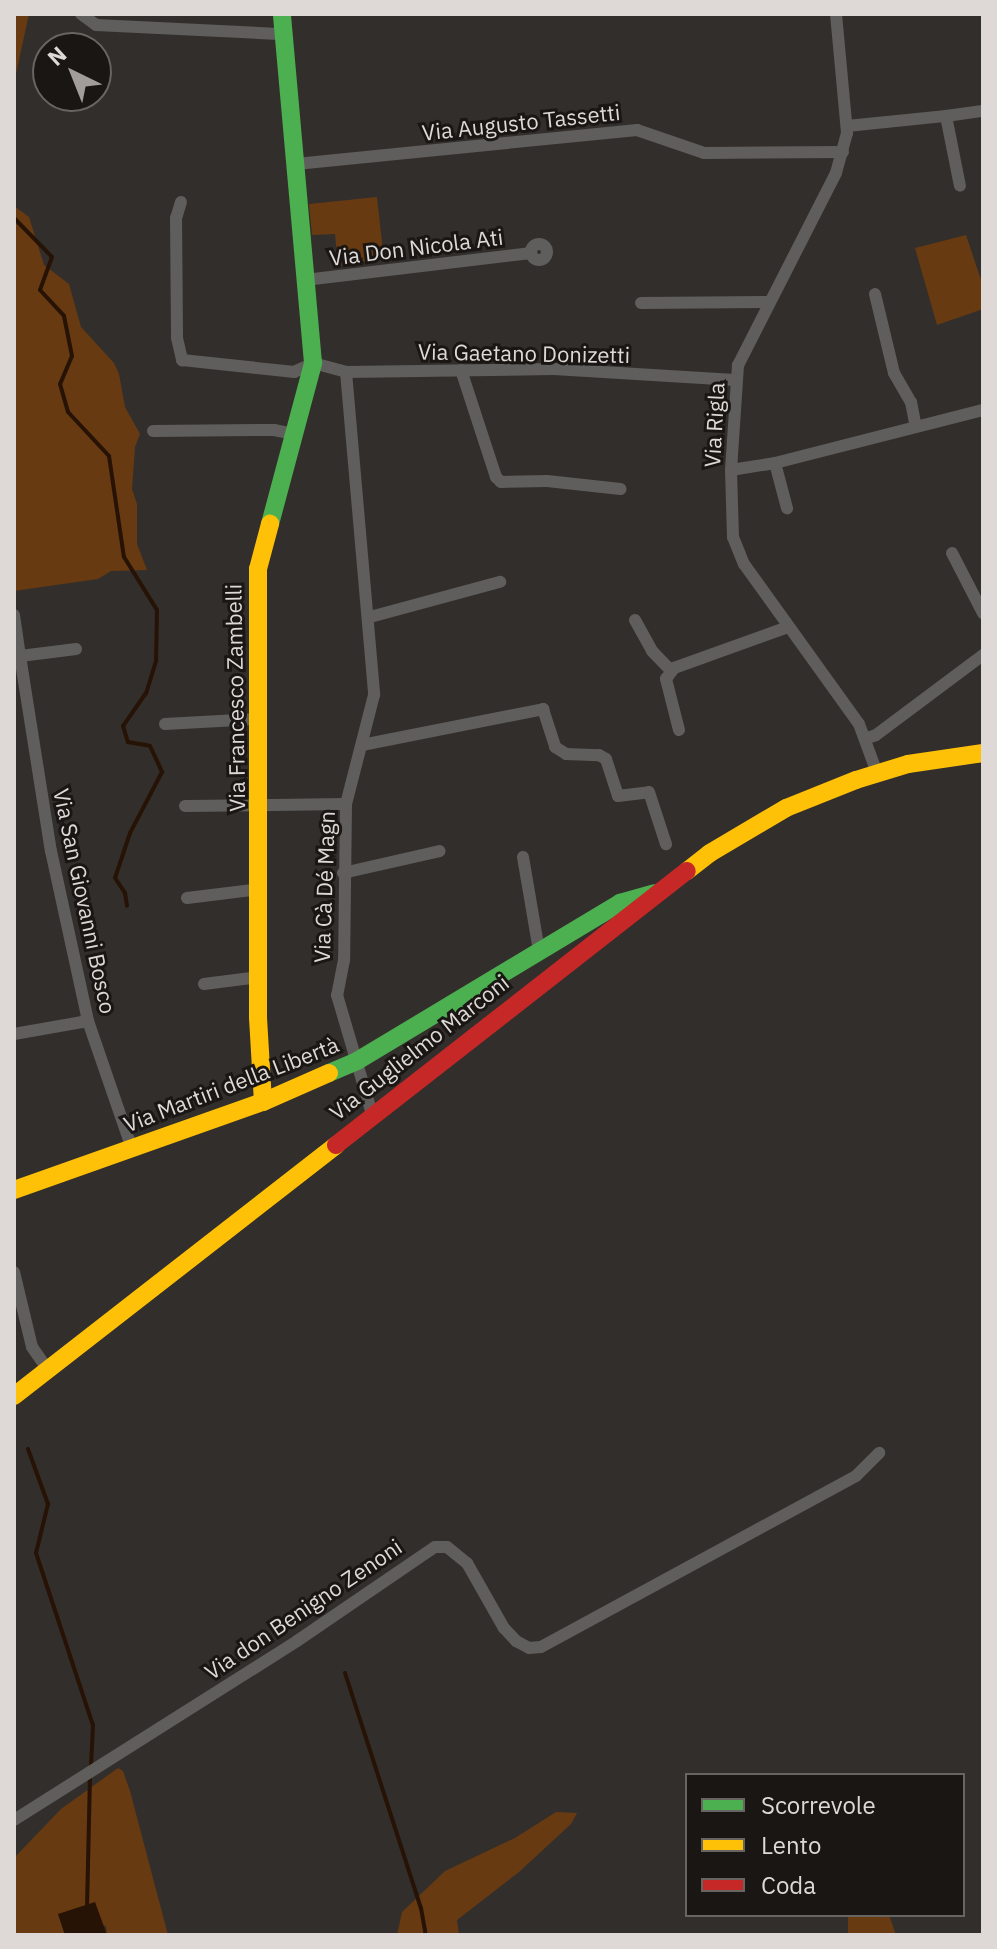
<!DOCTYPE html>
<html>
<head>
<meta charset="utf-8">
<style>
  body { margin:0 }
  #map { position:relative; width:997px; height:1949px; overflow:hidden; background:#322e2b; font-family:"IBM Plex Sans",sans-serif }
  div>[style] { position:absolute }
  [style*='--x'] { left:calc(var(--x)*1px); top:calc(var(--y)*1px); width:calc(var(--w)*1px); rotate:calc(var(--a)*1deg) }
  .green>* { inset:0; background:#683a11 }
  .water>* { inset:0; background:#261305 }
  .stream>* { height:4px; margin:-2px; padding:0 2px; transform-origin:2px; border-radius:2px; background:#261305 }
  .street>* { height:12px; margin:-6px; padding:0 6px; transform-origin:6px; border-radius:6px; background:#5f5e5c }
  .street>.ring { margin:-6px; padding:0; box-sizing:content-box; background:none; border:12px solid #5f5e5c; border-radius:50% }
  .fast>* { height:18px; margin:-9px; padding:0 9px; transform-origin:9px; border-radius:9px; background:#4caf50 }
  .slow>* { height:18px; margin:-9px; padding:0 9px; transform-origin:9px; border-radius:9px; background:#ffc107 }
  .jam>* { height:18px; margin:-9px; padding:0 9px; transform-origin:9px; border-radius:9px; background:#c62828 }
  span { translate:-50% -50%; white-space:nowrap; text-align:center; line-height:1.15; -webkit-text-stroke:6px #1a1614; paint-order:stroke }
  .street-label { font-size:22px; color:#ded9d6 }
  .frame { position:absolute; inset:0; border:16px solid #ded9d6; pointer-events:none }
  .legend { position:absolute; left:685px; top:1773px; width:280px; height:144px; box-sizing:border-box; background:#1a1614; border:2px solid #686462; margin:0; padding:10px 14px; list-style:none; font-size:24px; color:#ded9d6 }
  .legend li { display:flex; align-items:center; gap:16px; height:40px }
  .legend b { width:40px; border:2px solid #686462 }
  .north { position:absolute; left:32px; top:32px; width:80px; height:80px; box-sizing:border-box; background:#1a1614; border:2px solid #686462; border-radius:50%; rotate:317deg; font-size:22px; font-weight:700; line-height:32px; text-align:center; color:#ded9d6 }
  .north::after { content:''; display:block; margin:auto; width:28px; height:36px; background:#a29d9a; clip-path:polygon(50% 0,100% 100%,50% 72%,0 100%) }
</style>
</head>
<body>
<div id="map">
  <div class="green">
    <i style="clip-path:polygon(14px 14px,29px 14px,14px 83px)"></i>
    <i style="clip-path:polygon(377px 197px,384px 260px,338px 266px,335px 234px,312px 235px,309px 204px)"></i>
    <i style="clip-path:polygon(14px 206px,29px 217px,44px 265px,69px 284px,81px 327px,114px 363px,119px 374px,125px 407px,140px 434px,135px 447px,132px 489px,137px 504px,137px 544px,147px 570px,111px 571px,98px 579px,14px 591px)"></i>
    <i style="clip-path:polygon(966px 235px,983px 286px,983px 309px,937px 325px,915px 248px)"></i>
    <i style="clip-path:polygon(118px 1768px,123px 1771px,130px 1791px,168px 1935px,107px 1935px,106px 1926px,58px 1914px,65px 1935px,14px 1935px,14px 1858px,61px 1809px)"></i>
    <i style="clip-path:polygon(556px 1812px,577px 1813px,571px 1824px,519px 1872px,457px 1920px,459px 1935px,397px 1935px,402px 1912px,445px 1871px,515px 1838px)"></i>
    <i style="clip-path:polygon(848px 1915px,889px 1915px,896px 1935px,848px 1935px)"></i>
  </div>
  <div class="water">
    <i style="clip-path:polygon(95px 1902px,107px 1935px,65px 1935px,58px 1914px)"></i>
  </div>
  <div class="stream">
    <i style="--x:14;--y:218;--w:54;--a:45.7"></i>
    <i style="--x:52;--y:257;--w:35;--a:110"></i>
    <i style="--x:40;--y:290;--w:35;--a:47"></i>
    <i style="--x:64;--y:316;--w:41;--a:78.7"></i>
    <i style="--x:72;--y:356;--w:30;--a:113"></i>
    <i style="--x:60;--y:384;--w:29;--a:74"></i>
    <i style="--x:68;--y:412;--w:60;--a:47"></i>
    <i style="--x:109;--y:456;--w:102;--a:81.6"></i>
    <i style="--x:124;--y:557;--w:62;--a:58.1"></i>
    <i style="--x:157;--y:610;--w:51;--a:91.1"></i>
    <i style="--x:156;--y:661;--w:34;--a:107"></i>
    <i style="--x:146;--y:693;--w:40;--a:124.9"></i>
    <i style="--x:123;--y:726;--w:17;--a:73"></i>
    <i style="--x:128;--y:742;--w:22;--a:10"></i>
    <i style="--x:150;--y:746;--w:29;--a:65"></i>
    <i style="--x:162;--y:772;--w:69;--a:117.7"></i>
    <i style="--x:130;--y:833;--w:47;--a:108.4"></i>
    <i style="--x:115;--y:878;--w:18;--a:56"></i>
    <i style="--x:125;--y:893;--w:13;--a:81"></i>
    <i style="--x:28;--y:1449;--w:59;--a:70"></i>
    <i style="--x:48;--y:1504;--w:50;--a:103.8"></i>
    <i style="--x:36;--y:1553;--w:181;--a:71.7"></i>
    <i style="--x:93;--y:1725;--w:43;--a:92.7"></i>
    <i style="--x:345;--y:1673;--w:247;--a:72.1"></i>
    <i style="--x:421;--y:1908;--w:27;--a:80"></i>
    <i style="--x:87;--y:1908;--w:131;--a:-88.7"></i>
  </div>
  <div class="street">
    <i style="--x:81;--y:14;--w:19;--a:36"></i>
    <i style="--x:96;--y:25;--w:187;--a:2.8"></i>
    <i style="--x:836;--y:14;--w:120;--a:84.7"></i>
    <i style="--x:847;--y:133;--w:41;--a:105.4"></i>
    <i style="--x:836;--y:173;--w:216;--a:117"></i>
    <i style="--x:738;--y:365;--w:105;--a:93.8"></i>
    <i style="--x:731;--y:470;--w:67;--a:88.3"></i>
    <i style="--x:733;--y:537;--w:29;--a:68"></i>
    <i style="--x:744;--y:564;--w:197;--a:54.3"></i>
    <i style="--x:859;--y:724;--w:52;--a:69.8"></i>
    <i style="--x:946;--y:116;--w:37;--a:-8"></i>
    <i style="--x:847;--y:126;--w:100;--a:-5.8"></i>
    <i style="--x:946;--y:116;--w:71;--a:78.7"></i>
    <i style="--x:296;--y:164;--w:343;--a:-5.7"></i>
    <i style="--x:637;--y:130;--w:71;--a:18.9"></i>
    <i style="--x:704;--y:153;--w:139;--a:-0.4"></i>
    <i style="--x:181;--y:202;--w:17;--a:107"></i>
    <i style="--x:176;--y:218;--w:120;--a:89.5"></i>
    <i style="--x:177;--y:338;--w:23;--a:77"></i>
    <i style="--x:182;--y:360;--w:113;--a:6.1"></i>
    <i style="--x:294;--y:372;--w:21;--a:-25"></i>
    <i style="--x:313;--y:363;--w:34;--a:15"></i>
    <i style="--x:346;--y:372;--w:208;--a:-0.8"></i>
    <i style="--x:554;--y:369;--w:181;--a:3.5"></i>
    <i class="ring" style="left:531px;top:244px;width:4px;height:4px"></i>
    <i style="--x:305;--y:280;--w:228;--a:-6.8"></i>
    <i style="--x:875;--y:294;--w:81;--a:76.5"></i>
    <i style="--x:894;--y:373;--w:34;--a:60"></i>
    <i style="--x:911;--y:402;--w:25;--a:79"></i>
    <i style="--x:641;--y:303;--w:127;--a:-0.5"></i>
    <i style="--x:461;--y:370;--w:113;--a:71.9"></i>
    <i style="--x:496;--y:477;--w:7;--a:45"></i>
    <i style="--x:501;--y:482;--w:46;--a:-1.2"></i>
    <i style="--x:547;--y:481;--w:74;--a:6.2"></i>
    <i style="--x:346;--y:372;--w:324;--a:85"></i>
    <i style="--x:374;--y:695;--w:113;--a:104.4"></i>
    <i style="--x:346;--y:804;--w:156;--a:90.7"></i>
    <i style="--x:344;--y:960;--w:36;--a:101"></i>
    <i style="--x:337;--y:995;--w:124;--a:73.6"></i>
    <i style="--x:153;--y:431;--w:121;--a:-0.5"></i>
    <i style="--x:274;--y:430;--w:20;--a:11"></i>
    <i style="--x:775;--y:463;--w:47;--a:75.1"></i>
    <i style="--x:731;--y:470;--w:45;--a:-9"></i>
    <i style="--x:775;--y:463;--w:215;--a:-14.3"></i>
    <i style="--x:952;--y:553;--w:68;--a:62.7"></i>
    <i style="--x:14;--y:615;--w:41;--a:81.7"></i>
    <i style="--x:20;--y:656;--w:6;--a:180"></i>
    <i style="--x:370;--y:617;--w:135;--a:-15.1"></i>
    <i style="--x:635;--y:620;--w:35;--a:61"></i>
    <i style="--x:652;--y:651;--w:28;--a:46"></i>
    <i style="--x:76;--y:649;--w:56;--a:172.9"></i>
    <i style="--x:20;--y:656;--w:197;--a:81"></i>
    <i style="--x:51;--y:851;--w:174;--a:77.7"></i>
    <i style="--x:88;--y:1021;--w:135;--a:71"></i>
    <i style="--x:165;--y:724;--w:93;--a:-3.1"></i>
    <i style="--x:679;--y:730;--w:53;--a:-104.3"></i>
    <i style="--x:666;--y:679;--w:14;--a:-54"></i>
    <i style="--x:674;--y:668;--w:121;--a:-19.8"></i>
    <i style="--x:867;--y:738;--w:9;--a:-18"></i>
    <i style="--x:876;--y:735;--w:134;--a:-36.8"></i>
    <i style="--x:362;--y:745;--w:185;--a:-11.2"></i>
    <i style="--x:543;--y:709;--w:40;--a:72"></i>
    <i style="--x:555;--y:747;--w:13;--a:32"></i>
    <i style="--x:566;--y:754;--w:33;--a:2"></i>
    <i style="--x:599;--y:755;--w:8;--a:30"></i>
    <i style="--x:606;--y:759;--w:39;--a:72"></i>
    <i style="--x:618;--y:796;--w:31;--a:-7"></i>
    <i style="--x:649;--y:792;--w:55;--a:71.9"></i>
    <i style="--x:185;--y:806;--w:161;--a:-0.7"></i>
    <i style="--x:523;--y:857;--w:95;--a:80.3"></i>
    <i style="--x:343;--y:873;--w:99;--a:-12.8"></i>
    <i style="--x:187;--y:898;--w:74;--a:-7"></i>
    <i style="--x:204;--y:984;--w:55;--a:-7.3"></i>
    <i style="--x:14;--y:1034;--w:75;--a:-10"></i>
    <i style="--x:14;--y:1272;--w:77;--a:76.5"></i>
    <i style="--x:32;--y:1347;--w:28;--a:55"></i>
    <i style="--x:14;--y:1820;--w:335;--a:-32.3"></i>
    <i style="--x:297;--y:1641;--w:167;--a:-34.3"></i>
    <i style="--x:435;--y:1547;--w:12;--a:0"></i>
    <i style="--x:447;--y:1547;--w:26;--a:39"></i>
    <i style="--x:467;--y:1563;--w:75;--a:60.4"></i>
    <i style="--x:504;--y:1628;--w:18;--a:47"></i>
    <i style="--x:516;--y:1641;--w:15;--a:28"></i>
    <i style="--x:529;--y:1648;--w:12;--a:-5"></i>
    <i style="--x:541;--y:1647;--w:358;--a:-28.5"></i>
    <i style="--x:856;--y:1476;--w:33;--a:-45"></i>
  </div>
  <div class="fast">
    <i style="--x:270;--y:524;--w:167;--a:-75"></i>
    <i style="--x:313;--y:363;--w:350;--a:-95.1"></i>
    <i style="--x:329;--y:1073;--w:30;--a:-23"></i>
    <i style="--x:357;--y:1061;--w:307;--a:-31"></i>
    <i style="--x:620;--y:903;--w:35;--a:-16"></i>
  </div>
  <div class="slow">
    <i style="--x:687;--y:871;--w:29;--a:-38"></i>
    <i style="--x:710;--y:853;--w:88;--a:-30.6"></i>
    <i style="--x:786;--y:808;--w:75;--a:-21.8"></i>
    <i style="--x:856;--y:780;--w:54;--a:-17.1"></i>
    <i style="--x:908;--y:764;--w:76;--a:-8.3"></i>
    <i style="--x:263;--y:1102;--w:85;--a:-93.4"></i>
    <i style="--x:258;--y:1017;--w:448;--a:-90"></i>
    <i style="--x:258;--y:569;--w:47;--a:-75.1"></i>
    <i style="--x:14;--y:1190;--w:264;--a:-19.5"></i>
    <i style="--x:263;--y:1102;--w:72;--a:-23.7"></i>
    <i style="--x:14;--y:1396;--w:408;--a:-37.9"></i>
  </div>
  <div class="jam">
    <i style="--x:336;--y:1145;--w:445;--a:-38"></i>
  </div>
  <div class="street-label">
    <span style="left:521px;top:122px;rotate:-6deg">Via Augusto Tassetti</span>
    <span style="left:416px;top:247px;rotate:-7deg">Via Don Nicola Ati</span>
    <span style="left:524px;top:353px;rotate:1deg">Via Gaetano Donizetti</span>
    <span style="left:714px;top:425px;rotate:-87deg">Via Rigla</span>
    <span style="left:235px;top:698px;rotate:-91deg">Via Francesco Zambelli</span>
    <span style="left:324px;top:887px;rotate:-88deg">Via Cà Dé Magn</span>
    <span style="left:85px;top:901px;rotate:78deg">Via San Giovanni Bosco</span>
    <span style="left:419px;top:1047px;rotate:-38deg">Via Guglielmo Marconi</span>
    <span style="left:231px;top:1084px;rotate:-21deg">Via Martiri della Libertà</span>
    <span style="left:303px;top:1609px;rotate:-34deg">Via don Benigno Zenoni</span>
  </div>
  <div class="frame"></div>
  <ul class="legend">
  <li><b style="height:10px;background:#4caf50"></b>Scorrevole</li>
  <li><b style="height:10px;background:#ffc107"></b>Lento</li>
  <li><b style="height:10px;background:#c62828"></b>Coda</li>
  </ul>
  <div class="north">N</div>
</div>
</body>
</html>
